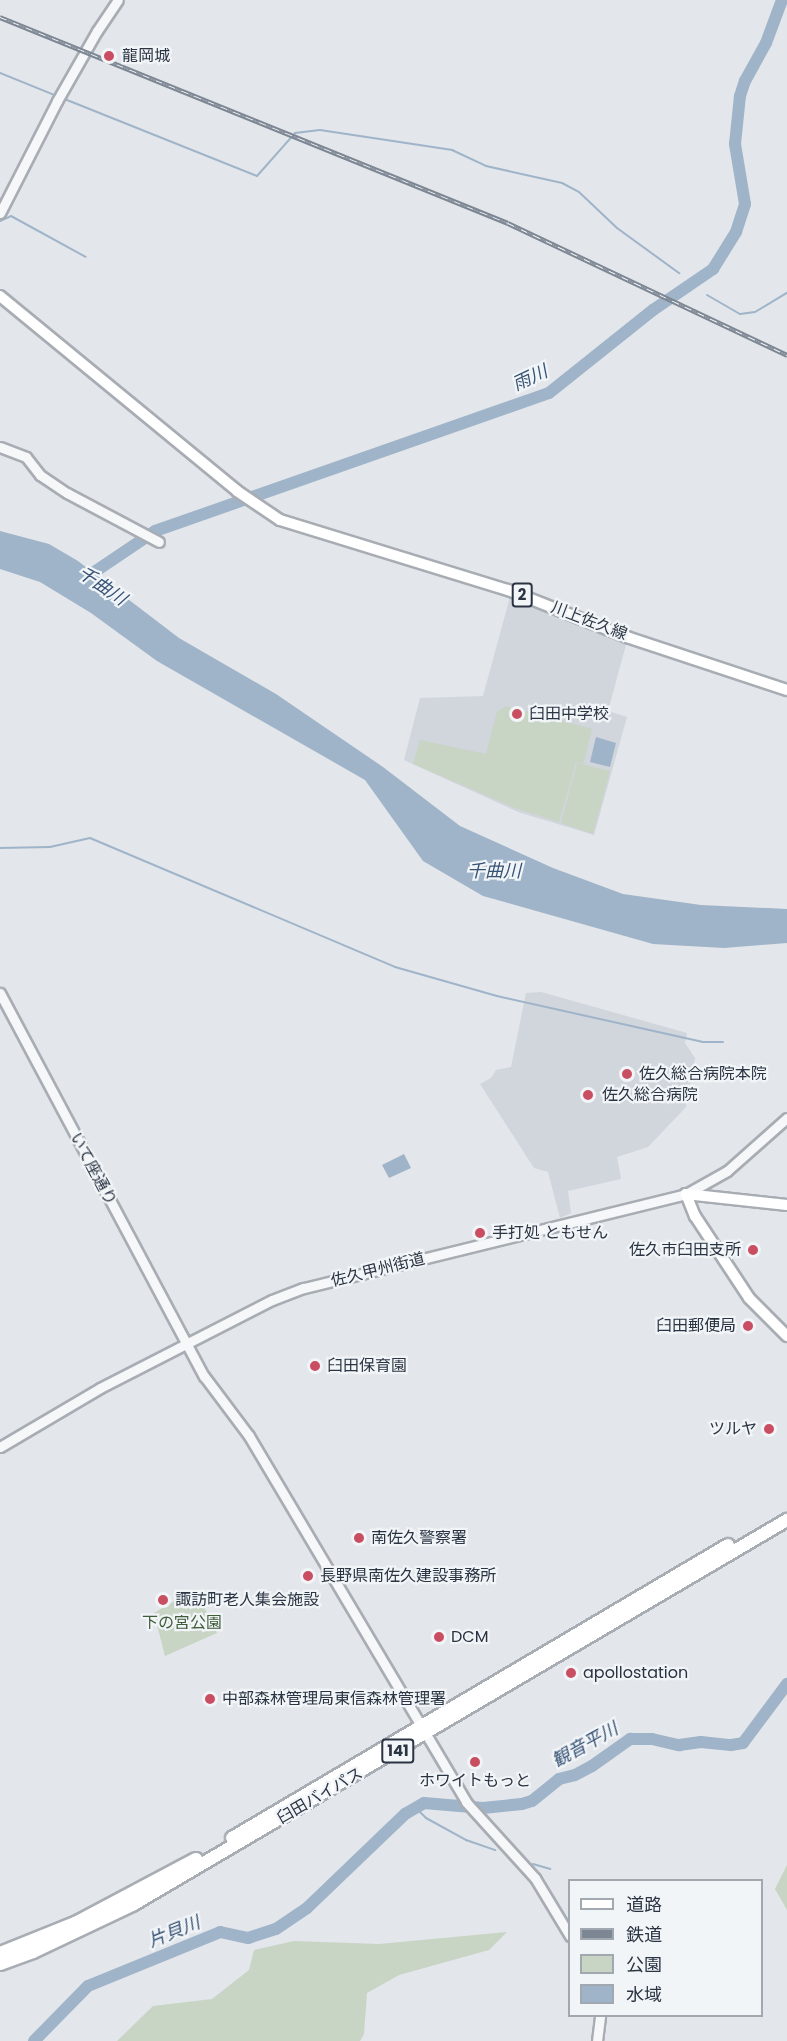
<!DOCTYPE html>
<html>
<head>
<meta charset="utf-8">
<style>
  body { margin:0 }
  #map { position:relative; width:787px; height:2041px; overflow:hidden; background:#e3e6ea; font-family:Poppins,"Noto Sans JP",sans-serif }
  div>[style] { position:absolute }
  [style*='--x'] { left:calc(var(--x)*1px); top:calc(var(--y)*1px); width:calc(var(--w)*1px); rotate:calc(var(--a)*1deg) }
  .built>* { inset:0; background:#d1d5dc }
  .green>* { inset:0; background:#c8d4c4 }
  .water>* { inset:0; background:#9fb4c9 }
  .stream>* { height:2px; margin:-1px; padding:0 1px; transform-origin:1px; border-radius:1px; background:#9fb4c9 }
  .river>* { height:12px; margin:-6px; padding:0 6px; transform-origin:6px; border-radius:6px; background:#9fb4c9 }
  .roads { filter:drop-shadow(2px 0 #a8adb4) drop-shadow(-2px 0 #a8adb4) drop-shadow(0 2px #a8adb4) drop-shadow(0 -2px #a8adb4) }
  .tertiary>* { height:9px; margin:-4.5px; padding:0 4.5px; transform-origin:4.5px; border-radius:4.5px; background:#f5f7f9 }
  .secondary>* { height:10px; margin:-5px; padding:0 5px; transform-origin:5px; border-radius:5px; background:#fff }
  .primary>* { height:10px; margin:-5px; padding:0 5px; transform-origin:5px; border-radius:5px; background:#fff }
  .trunk>* { height:12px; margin:-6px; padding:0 6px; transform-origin:6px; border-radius:6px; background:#fff }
  .rail>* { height:4.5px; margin-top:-2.25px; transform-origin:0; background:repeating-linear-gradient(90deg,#f2f5f8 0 7px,#7d8693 0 14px); box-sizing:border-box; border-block:2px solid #7d8693 }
  .dots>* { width:16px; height:16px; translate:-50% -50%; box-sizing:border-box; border:3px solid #f2f5f8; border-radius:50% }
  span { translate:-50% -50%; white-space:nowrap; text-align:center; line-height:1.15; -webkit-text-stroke:4.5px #f2f5f8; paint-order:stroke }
  .shield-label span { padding:2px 4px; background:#f2f5f8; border:2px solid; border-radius:4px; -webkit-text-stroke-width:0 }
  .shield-label { font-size:15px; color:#2b3442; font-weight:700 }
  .poi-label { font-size:16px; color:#2b3442 }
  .left { translate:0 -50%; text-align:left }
  .right { translate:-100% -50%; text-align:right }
  .street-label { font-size:16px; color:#2b3442 }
  .park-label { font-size:16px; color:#405d39 }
  .water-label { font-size:18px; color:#375375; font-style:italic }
  .legend { position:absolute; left:568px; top:1879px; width:195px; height:138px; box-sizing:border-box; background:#f2f5f8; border:2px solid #a2a8af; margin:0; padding:8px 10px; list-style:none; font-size:18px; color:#2b3442 }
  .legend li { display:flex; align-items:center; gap:12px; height:30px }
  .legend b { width:30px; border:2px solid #a2a8af }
</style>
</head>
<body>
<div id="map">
  <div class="built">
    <i style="clip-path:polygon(510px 597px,627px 641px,608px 711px,627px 717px,594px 835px,518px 812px,404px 760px,420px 698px,483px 696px)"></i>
    <i style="clip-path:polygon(541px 992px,687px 1033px,685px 1043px,695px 1058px,686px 1107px,648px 1147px,617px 1157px,621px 1179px,568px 1191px,571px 1213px,560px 1218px,548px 1172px,534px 1168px,480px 1084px,491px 1078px,496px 1070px,511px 1067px,526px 993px)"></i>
  </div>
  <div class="green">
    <i style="clip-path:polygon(506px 706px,592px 729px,583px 764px,576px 762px,559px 822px,515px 808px,413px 764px,420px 740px,486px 754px,497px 712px)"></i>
    <i style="clip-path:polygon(577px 763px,610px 771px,593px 834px,561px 823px)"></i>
    <i style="clip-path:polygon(195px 1589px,217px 1633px,165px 1656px,154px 1613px)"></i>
    <i style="clip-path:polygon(787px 1865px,787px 1910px,775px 1889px)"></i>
    <i style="clip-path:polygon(507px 1932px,489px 1950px,399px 1975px,367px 1993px,364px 2034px,360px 2041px,117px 2041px,153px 2006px,212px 1999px,249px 1970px,254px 1950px,294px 1941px,379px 1944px)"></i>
  </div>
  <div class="water">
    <i style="clip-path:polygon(0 531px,49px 544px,78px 561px,179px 638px,276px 694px,383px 767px,460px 826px,553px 868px,623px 894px,701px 905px,787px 909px,787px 943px,724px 948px,653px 944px,483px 896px,423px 861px,365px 780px,157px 661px,91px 613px,40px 582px,0 569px)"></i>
    <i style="clip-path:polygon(596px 737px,616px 743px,610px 767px,590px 762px)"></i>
    <i style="clip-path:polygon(404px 1154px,411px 1168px,389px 1178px,382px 1165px)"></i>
  </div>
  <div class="stream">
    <i style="--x:0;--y:73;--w:61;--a:22"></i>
    <i style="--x:62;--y:98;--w:210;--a:21.8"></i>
    <i style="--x:257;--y:176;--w:57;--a:-48.5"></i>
    <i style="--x:295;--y:133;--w:25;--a:-7"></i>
    <i style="--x:320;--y:130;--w:134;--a:8.6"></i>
    <i style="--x:452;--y:150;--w:38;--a:25"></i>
    <i style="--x:486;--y:166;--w:78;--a:12.6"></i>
    <i style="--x:562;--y:183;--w:19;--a:28"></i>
    <i style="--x:579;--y:192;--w:52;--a:43.5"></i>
    <i style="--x:617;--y:228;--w:77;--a:36"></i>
    <i style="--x:0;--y:221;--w:12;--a:-24"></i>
    <i style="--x:11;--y:216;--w:85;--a:28.7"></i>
    <i style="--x:707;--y:295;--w:38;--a:30"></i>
    <i style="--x:740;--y:314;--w:15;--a:-8"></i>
    <i style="--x:755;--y:312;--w:37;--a:-31"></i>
    <i style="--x:0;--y:848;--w:50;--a:-1.1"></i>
    <i style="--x:50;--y:847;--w:41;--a:-12.7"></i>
    <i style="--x:90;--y:838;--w:331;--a:22.9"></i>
    <i style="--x:395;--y:967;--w:106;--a:15.9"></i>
    <i style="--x:497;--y:996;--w:210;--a:12.6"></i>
    <i style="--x:702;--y:1042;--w:21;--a:0"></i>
    <i style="--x:415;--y:1807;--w:16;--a:45"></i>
    <i style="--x:426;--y:1818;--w:46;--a:28.8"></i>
    <i style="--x:466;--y:1840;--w:31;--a:19"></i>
    <i style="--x:533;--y:1864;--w:18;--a:16"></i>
  </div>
  <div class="river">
    <i style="--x:81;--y:581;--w:89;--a:-34"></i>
    <i style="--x:155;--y:531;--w:417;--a:-19.3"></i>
    <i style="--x:549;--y:393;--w:133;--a:-38.6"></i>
    <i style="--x:653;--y:310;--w:73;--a:-34.3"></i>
    <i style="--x:713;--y:269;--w:44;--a:-58.1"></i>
    <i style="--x:736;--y:232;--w:29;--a:-72"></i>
    <i style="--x:745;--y:204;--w:61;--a:-99.5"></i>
    <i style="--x:735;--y:144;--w:48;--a:-84.1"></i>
    <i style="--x:740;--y:96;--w:16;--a:-72"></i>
    <i style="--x:745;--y:81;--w:43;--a:-61.1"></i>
    <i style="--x:766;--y:43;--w:46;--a:-69.6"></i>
    <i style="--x:34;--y:2041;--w:77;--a:-45.5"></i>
    <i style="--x:88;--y:1986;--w:143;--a:-22.2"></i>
    <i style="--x:220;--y:1932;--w:29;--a:12"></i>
    <i style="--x:248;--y:1938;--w:29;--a:-18"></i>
    <i style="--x:276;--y:1929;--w:37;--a:-34"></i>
    <i style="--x:307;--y:1908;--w:136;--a:-43.8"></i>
    <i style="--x:405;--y:1814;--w:22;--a:-30"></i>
    <i style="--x:424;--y:1803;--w:59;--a:4.8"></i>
    <i style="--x:483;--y:1808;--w:39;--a:-6"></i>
    <i style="--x:522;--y:1804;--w:10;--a:-17"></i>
    <i style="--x:532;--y:1801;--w:35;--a:-39"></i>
    <i style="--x:559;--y:1779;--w:16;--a:-14"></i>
    <i style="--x:575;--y:1775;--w:19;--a:-28"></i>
    <i style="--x:592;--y:1766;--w:47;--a:-35.4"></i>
    <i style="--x:630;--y:1739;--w:22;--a:0"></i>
    <i style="--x:652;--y:1739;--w:28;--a:13"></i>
    <i style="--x:679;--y:1745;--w:22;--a:-8"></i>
    <i style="--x:701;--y:1742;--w:30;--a:6"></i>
    <i style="--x:731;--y:1745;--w:12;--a:-9"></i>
    <i style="--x:743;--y:1743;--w:74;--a:-53.3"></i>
  </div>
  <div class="roads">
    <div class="tertiary">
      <i style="--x:0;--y:213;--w:126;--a:-63"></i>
      <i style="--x:57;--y:101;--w:81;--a:-60.3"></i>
      <i style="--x:97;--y:31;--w:37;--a:-56"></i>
      <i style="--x:0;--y:447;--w:28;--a:21"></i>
      <i style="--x:26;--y:457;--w:23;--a:52"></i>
      <i style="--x:40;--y:475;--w:32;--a:34"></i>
      <i style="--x:67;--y:493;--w:104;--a:28"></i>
      <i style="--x:0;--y:993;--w:434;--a:62"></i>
      <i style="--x:204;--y:1376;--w:75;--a:53.1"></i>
      <i style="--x:249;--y:1436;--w:425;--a:59.3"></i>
      <i style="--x:466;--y:1802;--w:103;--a:47.8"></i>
      <i style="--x:535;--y:1878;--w:68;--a:58.9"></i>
      <i style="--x:0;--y:1447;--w:116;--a:-30.5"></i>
      <i style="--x:100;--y:1388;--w:193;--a:-27.1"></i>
      <i style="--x:272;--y:1300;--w:34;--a:-21"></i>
      <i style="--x:304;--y:1288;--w:393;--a:-13.8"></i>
      <i style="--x:686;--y:1194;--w:47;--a:-29.3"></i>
      <i style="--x:727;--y:1171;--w:80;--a:-41.5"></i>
      <i style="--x:597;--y:2041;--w:25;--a:-83"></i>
    </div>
    <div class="secondary">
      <i style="--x:787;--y:1205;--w:102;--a:-173.8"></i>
      <i style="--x:686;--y:1194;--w:24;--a:68"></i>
      <i style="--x:695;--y:1216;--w:98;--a:56.6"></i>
      <i style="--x:749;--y:1298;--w:54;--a:45"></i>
    </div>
    <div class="primary">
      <i style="--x:0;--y:296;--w:307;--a:39.4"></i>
      <i style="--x:237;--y:491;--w:52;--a:34"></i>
      <i style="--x:280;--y:520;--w:239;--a:17.1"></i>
      <i style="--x:508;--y:590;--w:128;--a:21.6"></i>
      <i style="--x:627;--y:637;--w:169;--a:18.3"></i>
    </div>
    <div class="trunk">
      <i style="--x:232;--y:1838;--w:576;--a:-30.57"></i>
      <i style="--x:0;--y:1953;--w:81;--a:-21.8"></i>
      <i style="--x:75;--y:1923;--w:137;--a:-27.9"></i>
      <i style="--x:0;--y:1964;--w:35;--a:-20"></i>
      <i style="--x:33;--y:1952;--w:112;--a:-25.4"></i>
      <i style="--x:134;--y:1904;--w:758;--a:-30.46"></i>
    </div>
  </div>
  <div class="rail">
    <i style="--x:0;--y:17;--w:548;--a:22.07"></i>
    <i style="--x:508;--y:223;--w:309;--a:25.3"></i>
  </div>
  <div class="dots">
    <i style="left:109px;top:56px;background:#ca4e62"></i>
    <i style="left:517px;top:714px;background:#ca4e62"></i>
    <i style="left:627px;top:1074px;background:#ca4e62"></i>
    <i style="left:588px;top:1095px;background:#ca4e62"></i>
    <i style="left:480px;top:1233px;background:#ca4e62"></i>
    <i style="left:753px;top:1250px;background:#ca4e62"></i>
    <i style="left:748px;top:1326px;background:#ca4e62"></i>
    <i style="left:315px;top:1366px;background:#ca4e62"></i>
    <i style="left:769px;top:1429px;background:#ca4e62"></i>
    <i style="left:359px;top:1538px;background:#ca4e62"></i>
    <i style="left:308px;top:1576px;background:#ca4e62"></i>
    <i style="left:163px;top:1600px;background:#ca4e62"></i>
    <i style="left:439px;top:1637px;background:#ca4e62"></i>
    <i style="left:571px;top:1673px;background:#ca4e62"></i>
    <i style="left:210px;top:1699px;background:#ca4e62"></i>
    <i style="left:475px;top:1762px;background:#ca4e62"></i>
  </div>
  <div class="shield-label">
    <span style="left:522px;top:595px">2</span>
    <span style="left:398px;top:1751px">141</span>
  </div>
  <div class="poi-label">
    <span class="left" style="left:122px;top:56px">龍岡城</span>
    <span class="left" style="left:529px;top:714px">臼田中学校</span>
    <span class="left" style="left:639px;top:1074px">佐久総合病院本院</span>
    <span class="left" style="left:602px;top:1095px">佐久総合病院</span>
    <span class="left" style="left:492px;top:1233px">手打処 ともせん</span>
    <span class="right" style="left:741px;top:1250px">佐久市臼田支所</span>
    <span class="right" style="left:736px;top:1326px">臼田郵便局</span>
    <span class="left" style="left:327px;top:1366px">臼田保育園</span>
    <span class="right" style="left:757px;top:1429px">ツルヤ</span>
    <span class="left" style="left:371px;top:1538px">南佐久警察署</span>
    <span class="left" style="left:320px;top:1576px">長野県南佐久建設事務所</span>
    <span class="left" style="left:175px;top:1600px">諏訪町老人集会施設</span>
    <span class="left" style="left:451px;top:1637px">DCM</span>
    <span class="left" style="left:583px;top:1673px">apollostation</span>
    <span class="left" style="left:222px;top:1699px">中部森林管理局東信森林管理署</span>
    <span style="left:475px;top:1781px">ホワイトもっと</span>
  </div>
  <div class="street-label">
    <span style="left:589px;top:621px;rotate:21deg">川上佐久線</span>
    <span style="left:93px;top:1169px;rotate:62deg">いて座通り</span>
    <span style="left:378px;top:1270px;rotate:-14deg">佐久甲州街道</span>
    <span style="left:320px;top:1796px;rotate:-30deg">臼田バイパス</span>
  </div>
  <div class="park-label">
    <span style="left:182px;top:1623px">下の宮公園</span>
  </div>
  <div class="water-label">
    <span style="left:530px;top:378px;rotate:-25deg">雨川</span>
    <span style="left:102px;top:586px;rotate:34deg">千曲川</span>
    <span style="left:494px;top:871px">千曲川</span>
    <span style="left:585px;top:1745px;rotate:-29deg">観音平川</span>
    <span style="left:174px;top:1932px;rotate:-22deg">片貝川</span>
  </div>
  <ul class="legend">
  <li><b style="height:8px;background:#fff"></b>道路</li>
  <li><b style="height:8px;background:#7d8693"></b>鉄道</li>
  <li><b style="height:16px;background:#c8d4c4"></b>公園</li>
  <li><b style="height:16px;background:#9fb4c9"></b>水域</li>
  </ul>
</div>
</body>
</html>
